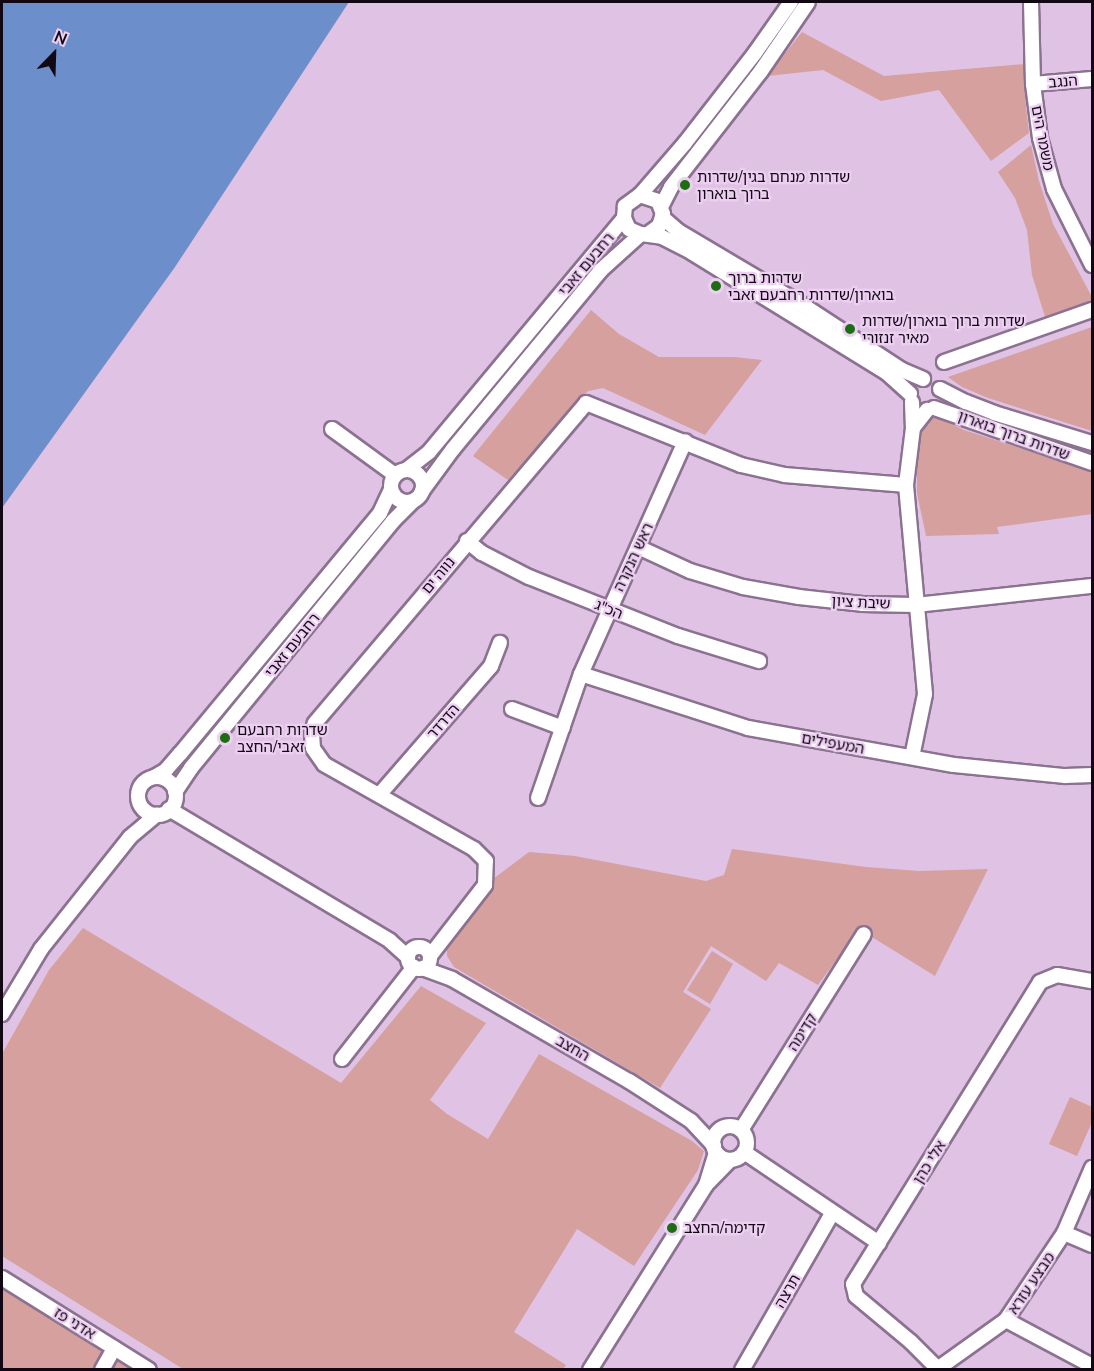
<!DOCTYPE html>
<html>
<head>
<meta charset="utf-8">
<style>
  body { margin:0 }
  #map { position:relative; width:1094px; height:1371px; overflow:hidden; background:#dfc2e4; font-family:Mulish,"Noto Sans Hebrew",sans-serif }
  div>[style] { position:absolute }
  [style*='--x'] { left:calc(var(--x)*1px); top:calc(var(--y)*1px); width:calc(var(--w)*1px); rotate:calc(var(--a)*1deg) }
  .green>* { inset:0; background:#d5a09e }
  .water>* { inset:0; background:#6c8eca }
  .roads { filter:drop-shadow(2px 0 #8c7291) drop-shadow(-2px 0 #8c7291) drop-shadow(0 2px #8c7291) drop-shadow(0 -2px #8c7291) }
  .minor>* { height:14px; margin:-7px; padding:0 7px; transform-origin:7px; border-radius:7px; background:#fff }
  .minor>.ring { margin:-7px; padding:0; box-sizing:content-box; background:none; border:14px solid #fff; border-radius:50% }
  .dots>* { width:16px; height:16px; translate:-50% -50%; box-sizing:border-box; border:3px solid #eccff1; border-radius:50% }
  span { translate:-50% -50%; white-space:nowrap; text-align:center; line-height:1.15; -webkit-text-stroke:4.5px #eccff1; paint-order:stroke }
  .street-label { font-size:15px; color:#120814 }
  .poi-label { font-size:15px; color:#120814 }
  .left { translate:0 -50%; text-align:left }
  .frame { position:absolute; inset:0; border:3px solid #120814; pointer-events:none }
  .north { position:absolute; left:24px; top:24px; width:60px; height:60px; -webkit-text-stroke:4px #eccff1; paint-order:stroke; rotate:23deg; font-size:16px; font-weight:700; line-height:24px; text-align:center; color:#120814 }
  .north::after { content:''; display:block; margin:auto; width:21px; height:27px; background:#120814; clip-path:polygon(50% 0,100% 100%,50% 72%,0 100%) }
</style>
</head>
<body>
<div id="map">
  <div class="green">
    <i style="clip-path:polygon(802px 32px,884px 76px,1025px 64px,1026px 107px,1029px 133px,991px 161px,939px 90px,881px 101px,823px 70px,767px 76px)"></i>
    <i style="clip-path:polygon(1031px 145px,1039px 181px,1053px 224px,1092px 297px,1092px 305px,1046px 320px,1032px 275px,1027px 230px,1015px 198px,998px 172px)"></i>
    <i style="clip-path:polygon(591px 310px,619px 334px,659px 357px,734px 357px,762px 360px,705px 435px,603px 388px,588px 391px,508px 480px,473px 456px)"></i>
    <i style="clip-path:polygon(1092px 327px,1092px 431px,988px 398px,962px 387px,948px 377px)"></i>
    <i style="clip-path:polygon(937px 417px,964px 430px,1092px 471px,1092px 514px,997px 527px,999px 534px,926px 536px,917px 493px,917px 444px,926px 420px)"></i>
    <i style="clip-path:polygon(732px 849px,866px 867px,919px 871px,988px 869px,935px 976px,859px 929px,818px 985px,779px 963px,766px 981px,711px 946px,683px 992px,711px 1009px,660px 1088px,454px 967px,447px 956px,447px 945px,485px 885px,529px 852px,575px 856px,706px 881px,724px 875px)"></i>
    <i style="clip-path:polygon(83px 928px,341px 1083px,421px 986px,486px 1023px,430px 1100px,447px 1114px,488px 1139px,539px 1054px,692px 1141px,704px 1151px,698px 1170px,634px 1266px,577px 1229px,514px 1332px,566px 1365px,563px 1369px,183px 1369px,2px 1256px,2px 1054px,49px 970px)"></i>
    <i style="clip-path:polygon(712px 951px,733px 964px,710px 1004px,687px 990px)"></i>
    <i style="clip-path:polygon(1070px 1097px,1092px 1107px,1092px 1122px,1077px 1156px,1049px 1144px)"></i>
    <i style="clip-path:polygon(2px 1289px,4px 1290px,132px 1369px,2px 1369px)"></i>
  </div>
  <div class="water">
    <i style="clip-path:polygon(2px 2px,349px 2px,175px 267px,2px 508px)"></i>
  </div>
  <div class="roads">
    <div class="minor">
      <i style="--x:1031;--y:2;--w:82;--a:88.6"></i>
      <i style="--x:1033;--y:84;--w:54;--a:82.6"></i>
      <i style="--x:1040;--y:138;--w:53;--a:74.6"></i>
      <i style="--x:1054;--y:189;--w:85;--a:63.4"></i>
      <i style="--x:1033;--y:84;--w:59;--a:-4.8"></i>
      <i style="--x:640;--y:195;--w:69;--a:-49.1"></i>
      <i style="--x:685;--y:143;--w:114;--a:-52.1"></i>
      <i style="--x:755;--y:53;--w:62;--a:-54.8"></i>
      <i style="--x:661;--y:207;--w:22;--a:-63"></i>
      <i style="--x:671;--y:187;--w:147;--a:-52.2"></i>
      <i style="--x:761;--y:71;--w:83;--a:-55.7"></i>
      <i style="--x:662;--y:217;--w:21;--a:41"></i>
      <i style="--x:678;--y:231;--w:149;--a:30.7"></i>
      <i style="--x:806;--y:307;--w:115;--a:33.3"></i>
      <i style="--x:902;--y:370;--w:23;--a:23"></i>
      <i style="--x:648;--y:234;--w:14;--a:-36"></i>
      <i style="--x:659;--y:226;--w:13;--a:-72"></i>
      <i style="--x:663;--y:214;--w:14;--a:-111"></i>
      <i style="--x:658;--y:201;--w:19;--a:-162"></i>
      <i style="--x:640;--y:195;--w:19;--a:144"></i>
      <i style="--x:625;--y:206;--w:12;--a:95"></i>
      <i style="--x:624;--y:218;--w:12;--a:66"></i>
      <i style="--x:629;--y:229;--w:13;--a:23"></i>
      <i style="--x:641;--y:234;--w:21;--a:8"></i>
      <i style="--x:662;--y:237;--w:33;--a:27"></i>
      <i style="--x:691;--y:252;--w:230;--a:31.7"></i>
      <i style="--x:887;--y:373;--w:31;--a:42"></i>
      <i style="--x:944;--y:362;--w:157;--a:-19.4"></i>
      <i style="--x:940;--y:389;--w:29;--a:27"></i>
      <i style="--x:966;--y:402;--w:30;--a:21"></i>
      <i style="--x:994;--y:413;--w:102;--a:17"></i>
      <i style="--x:912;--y:402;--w:26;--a:88"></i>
      <i style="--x:934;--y:408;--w:167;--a:19.2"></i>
      <i style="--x:332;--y:429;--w:78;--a:36.1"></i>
      <i class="ring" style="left:391px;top:470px;width:18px;height:18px"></i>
      <i style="--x:406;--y:470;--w:29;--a:-38"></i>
      <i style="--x:429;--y:452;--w:305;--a:-50.2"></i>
      <i style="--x:422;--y:491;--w:52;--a:-53.6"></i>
      <i style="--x:453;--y:449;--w:232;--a:-50.4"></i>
      <i style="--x:601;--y:270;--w:54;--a:-42"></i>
      <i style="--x:467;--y:541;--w:19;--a:39"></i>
      <i style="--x:482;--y:553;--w:53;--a:27.1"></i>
      <i style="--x:529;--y:577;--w:160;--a:21.6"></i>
      <i style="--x:678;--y:636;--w:85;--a:17.2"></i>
      <i style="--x:638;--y:547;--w:57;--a:24.8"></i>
      <i style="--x:690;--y:571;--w:55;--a:16.8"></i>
      <i style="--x:743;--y:587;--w:57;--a:10.1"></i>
      <i style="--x:799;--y:597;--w:63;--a:6.3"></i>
      <i style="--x:862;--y:604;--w:54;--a:1.1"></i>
      <i style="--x:916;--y:605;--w:177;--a:-6.2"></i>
      <i style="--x:581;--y:674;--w:176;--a:17.9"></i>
      <i style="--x:748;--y:728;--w:209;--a:10.2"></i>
      <i style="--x:954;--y:765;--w:112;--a:5.7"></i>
      <i style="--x:1065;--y:776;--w:27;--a:-2"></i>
      <i style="--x:512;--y:709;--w:54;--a:20.4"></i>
      <i style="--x:912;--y:757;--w:64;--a:-78.3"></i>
      <i style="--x:925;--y:694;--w:210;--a:-95.2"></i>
      <i style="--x:906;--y:485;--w:57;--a:-83"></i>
      <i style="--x:913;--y:428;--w:23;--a:-52"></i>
      <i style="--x:154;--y:777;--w:13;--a:-29"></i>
      <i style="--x:165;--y:771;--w:23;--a:-49"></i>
      <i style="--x:180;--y:754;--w:313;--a:-50.3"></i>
      <i style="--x:380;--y:513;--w:26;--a:-65"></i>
      <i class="ring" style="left:138px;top:777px;width:24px;height:24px"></i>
      <i style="--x:175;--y:792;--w:29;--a:-56"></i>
      <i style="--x:191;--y:768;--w:319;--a:-50.7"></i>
      <i style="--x:393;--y:521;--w:28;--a:-45"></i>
      <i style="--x:379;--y:795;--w:171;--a:-49"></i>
      <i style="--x:491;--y:666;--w:25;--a:-69"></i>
      <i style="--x:538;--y:798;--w:131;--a:-70.9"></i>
      <i style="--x:581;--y:674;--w:255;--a:-65.9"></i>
      <i style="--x:169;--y:809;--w:257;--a:30.8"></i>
      <i style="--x:390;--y:941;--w:24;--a:42"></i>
      <i class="ring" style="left:408px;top:947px;width:8px;height:8px"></i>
      <i style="--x:430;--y:956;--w:90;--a:-52.2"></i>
      <i style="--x:485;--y:885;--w:24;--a:-88"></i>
      <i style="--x:486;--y:861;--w:17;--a:-135"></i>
      <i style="--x:474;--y:849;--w:172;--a:-150.5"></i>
      <i style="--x:324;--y:764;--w:19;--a:-125"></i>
      <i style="--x:313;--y:748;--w:16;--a:-94"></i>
      <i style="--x:312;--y:732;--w:9;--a:-72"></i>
      <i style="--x:315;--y:723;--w:419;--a:-49.7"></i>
      <i style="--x:586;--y:403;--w:167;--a:21.8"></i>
      <i style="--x:741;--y:465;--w:45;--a:12.8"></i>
      <i style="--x:785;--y:475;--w:121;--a:4.7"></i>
      <i style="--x:422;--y:968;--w:32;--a:20"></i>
      <i style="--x:452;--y:979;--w:204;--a:30"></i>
      <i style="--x:629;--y:1081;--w:74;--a:32.8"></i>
      <i style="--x:691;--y:1121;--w:34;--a:47"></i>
      <i style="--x:2;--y:1014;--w:76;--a:-59"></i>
      <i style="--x:41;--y:949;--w:143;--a:-51.5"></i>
      <i style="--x:130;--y:837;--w:35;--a:-40"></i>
      <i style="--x:342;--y:1059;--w:117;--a:-52"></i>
      <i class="ring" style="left:713px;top:1126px;width:20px;height:20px"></i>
      <i style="--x:741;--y:1130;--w:231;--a:-57.9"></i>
      <i style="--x:744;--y:1152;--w:163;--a:34"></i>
      <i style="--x:706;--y:1185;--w:34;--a:-73"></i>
      <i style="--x:1064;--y:1233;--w:30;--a:23"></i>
      <i style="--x:2;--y:1278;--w:173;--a:32"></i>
      <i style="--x:1006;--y:1320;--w:98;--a:28.1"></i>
      <i style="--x:937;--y:1368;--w:37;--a:-135"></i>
      <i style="--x:911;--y:1342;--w:72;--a:-140.1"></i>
      <i style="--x:856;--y:1296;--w:12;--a:-104"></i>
      <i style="--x:853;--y:1284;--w:355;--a:-58.2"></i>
      <i style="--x:1040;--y:982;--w:18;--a:-22"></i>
      <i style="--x:1057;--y:975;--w:36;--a:10"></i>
      <i style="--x:102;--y:1370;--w:25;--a:-61"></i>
      <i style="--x:590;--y:1370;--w:218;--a:-57.9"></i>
      <i style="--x:706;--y:1185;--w:35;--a:-46"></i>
      <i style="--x:742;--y:1370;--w:182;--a:-60.1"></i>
      <i style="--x:936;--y:1370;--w:86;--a:-35.5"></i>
      <i style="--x:1006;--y:1320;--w:105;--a:-56.3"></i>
      <i style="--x:1064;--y:1233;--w:71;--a:-66.7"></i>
    </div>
  </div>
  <div class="dots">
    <i style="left:685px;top:185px;background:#1d6d12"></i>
    <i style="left:716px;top:286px;background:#1d6d12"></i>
    <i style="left:850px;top:329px;background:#1d6d12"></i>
    <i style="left:225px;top:738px;background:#1d6d12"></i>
    <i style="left:672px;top:1228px;background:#1d6d12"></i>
  </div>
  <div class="street-label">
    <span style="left:1063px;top:81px;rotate:-5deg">הנגב</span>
    <span style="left:1043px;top:138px;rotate:79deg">משמר הים</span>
    <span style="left:586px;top:264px;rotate:-50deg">רחבעם זאבי</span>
    <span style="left:1014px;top:435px;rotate:20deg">שדרות ברוך בוארון</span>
    <span style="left:633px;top:557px;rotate:-65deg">ראש הנקרה</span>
    <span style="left:438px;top:575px;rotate:-50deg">נווה ים</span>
    <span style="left:861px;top:602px;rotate:3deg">שיבת ציון</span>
    <span style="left:609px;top:609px;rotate:22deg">הכ"ג</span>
    <span style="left:292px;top:645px;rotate:-51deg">רחבעם זאבי</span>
    <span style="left:443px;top:721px;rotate:-49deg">הדרדר</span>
    <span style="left:833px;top:743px;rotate:10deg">המעפילים</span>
    <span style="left:802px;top:1032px;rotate:-58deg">קדימה</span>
    <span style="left:573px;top:1048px;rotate:30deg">החצב</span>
    <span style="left:929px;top:1162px;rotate:-58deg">אלי כהן</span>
    <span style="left:1031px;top:1283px;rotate:-56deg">מבצע עזרא</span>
    <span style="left:787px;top:1291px;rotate:-60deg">תרצה</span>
    <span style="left:75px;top:1323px;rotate:32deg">אדני פז</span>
  </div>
  <div class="poi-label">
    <span class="left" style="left:697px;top:185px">שדרות מנחם בגין/שדרות<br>ברוך בוארון</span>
    <span class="left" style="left:728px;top:286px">שדרות ברוך<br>בוארון/שדרות רחבעם זאבי</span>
    <span class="left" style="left:862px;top:329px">שדרות ברוך בוארון/שדרות<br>מאיר זנזורי</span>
    <span class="left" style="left:237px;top:738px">שדרות רחבעם<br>זאבי/החצב</span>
    <span class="left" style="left:684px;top:1228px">קדימה/החצב</span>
  </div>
  <div class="frame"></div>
  <div class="north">N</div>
</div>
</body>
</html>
